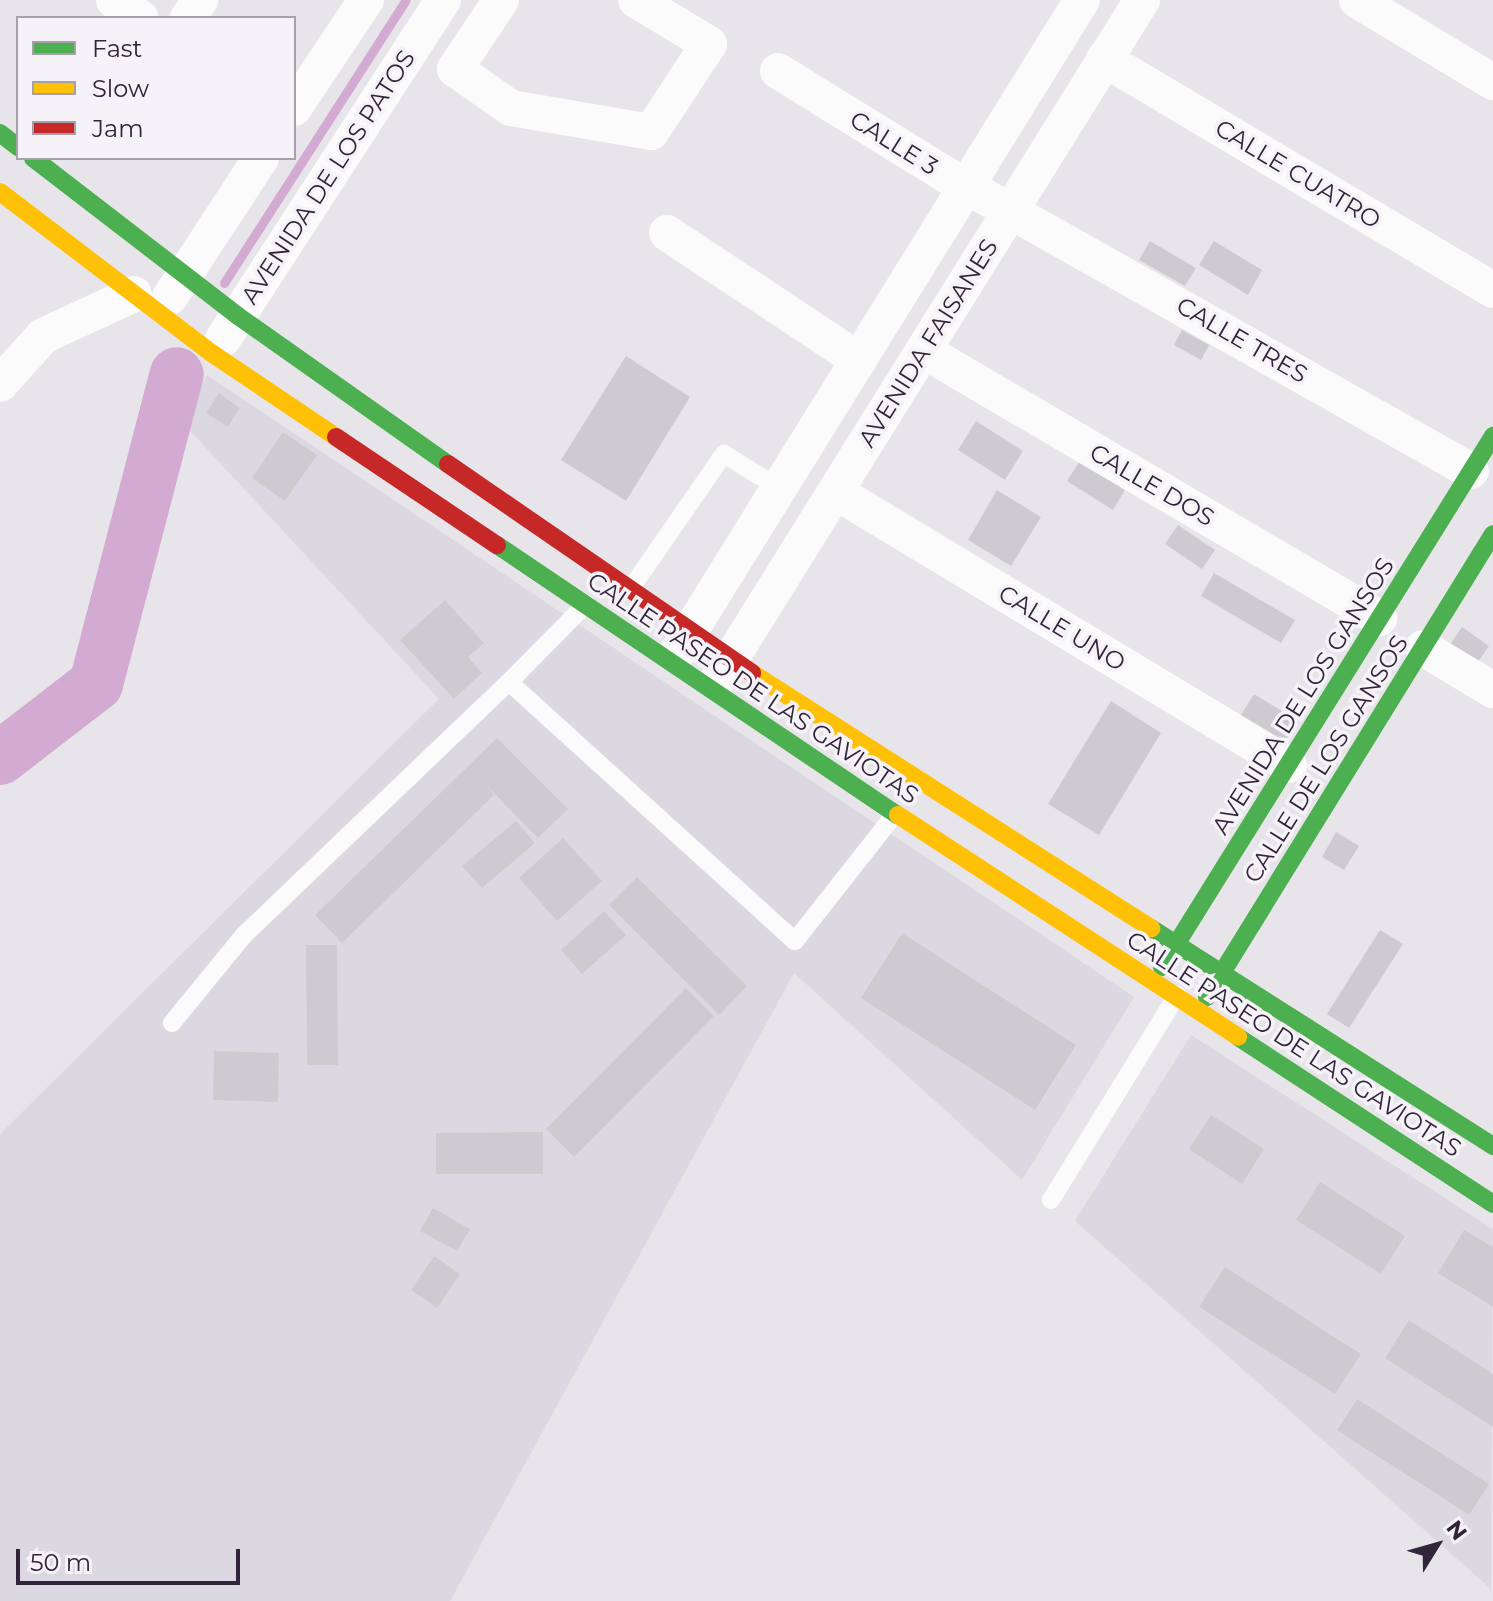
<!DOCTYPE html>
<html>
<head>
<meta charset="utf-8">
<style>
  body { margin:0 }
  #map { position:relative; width:1493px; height:1601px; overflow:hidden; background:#e7e5e9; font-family:Montserrat,sans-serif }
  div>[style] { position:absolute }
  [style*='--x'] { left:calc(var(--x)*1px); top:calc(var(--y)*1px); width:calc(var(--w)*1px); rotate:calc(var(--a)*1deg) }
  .built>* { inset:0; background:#dcd8e1 }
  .stream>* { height:9px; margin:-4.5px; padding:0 4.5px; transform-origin:4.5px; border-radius:4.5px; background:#d3aad1 }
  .river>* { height:54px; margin:-27px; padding:0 27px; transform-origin:27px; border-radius:27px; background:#d3aad1 }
  .building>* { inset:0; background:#cecbd0 }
  .lane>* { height:18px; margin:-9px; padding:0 9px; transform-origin:9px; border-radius:9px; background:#fbfbfc }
  .street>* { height:36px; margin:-18px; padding:0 18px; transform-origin:18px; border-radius:18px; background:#fbfbfc }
  .fast>* { height:18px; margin:-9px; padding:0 9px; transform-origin:9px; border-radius:9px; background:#4caf50 }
  .slow>* { height:18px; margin:-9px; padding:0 9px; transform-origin:9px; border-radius:9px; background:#ffc107 }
  .jam>* { height:18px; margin:-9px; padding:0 9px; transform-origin:9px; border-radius:9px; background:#c62828 }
  span { translate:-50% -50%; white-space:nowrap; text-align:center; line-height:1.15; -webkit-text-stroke:7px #f5f3f8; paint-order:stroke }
  .street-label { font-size:24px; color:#32243a }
  .legend { position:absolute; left:16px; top:16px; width:280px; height:144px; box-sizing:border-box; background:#f5f3f8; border:2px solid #a7a0ac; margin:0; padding:10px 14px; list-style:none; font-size:24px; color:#32243a }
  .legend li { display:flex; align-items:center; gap:16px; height:40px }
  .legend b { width:40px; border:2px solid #a7a0ac }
  .north { position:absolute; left:1397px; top:1505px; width:80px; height:80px; -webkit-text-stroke:6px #f5f3f8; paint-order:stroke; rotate:53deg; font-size:22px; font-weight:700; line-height:32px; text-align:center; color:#32243a }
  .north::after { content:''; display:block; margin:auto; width:28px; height:36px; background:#32243a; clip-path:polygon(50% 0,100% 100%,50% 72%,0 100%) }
  .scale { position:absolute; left:16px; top:1549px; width:224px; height:36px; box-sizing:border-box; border:4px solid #32243a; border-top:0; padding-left:10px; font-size:24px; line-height:28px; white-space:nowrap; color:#32243a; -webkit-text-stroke:6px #f5f3f8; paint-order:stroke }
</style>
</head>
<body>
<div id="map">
  <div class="built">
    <i style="clip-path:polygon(207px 375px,1134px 997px,1022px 1180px,794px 973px,450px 1601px,0 1601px,0 1134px,439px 699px,182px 422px)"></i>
    <i style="clip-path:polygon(1191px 1035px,1493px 1229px,1491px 1589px,1075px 1221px)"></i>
  </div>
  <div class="stream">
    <i style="--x:224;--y:283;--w:336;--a:-57.3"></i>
    <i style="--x:177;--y:374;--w:20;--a:-63"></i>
  </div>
  <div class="river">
    <i style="--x:0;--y:758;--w:121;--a:-37.6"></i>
    <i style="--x:96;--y:684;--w:320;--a:-75.4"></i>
  </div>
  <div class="building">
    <i style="clip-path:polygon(1150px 241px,1196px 268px,1185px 286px,1139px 260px)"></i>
    <i style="clip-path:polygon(1214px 241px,1262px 270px,1248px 295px,1199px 265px)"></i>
    <i style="clip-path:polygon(1182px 330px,1209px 345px,1201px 360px,1174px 345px)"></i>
    <i style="clip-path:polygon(626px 356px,690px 397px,626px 501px,561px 460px)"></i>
    <i style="clip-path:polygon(219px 393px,240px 408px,228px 427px,206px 413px)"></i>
    <i style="clip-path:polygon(976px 421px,1023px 451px,1005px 480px,958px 450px)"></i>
    <i style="clip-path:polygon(283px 432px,317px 455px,285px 501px,252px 478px)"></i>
    <i style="clip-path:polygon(1080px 461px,1125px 490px,1113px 510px,1067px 481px)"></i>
    <i style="clip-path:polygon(997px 490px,1041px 517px,1011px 566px,968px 540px)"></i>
    <i style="clip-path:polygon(1178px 525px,1215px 550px,1202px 569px,1165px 544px)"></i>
    <i style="clip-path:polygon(1214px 573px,1295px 620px,1281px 643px,1201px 596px)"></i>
    <i style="clip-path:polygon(445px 600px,484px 643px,468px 657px,482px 673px,454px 699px,400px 640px)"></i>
    <i style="clip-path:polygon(1462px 627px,1489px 646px,1471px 672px,1444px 653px)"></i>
    <i style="clip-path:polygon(1254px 694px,1298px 721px,1280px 750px,1236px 723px)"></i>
    <i style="clip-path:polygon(1111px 701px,1161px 733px,1099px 835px,1048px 804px)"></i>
    <i style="clip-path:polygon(497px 738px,568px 809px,538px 838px,487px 786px,494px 795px,342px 943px,315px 915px)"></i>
    <i style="clip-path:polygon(516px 821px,535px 843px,482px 888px,462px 866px)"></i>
    <i style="clip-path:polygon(1336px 832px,1359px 846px,1344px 870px,1322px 857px)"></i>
    <i style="clip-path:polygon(563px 838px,602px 881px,557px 921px,519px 878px)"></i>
    <i style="clip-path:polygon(637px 877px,747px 986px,719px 1015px,609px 905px)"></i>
    <i style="clip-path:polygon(604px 911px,626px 935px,582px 974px,561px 950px)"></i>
    <i style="clip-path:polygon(1380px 930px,1403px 944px,1349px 1028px,1327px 1014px)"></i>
    <i style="clip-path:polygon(902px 933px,1076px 1045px,1035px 1110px,861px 998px)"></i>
    <i style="clip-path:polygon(306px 945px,337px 945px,338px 1065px,307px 1065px)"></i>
    <i style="clip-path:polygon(686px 988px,714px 1016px,574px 1157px,546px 1129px)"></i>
    <i style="clip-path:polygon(214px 1051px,279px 1053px,278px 1102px,213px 1100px)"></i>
    <i style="clip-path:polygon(1211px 1115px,1264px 1149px,1242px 1184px,1189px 1149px)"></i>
    <i style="clip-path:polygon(543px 1132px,543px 1174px,436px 1174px,436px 1133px)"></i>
    <i style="clip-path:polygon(1320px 1182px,1405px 1236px,1381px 1274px,1296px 1220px)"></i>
    <i style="clip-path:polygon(433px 1208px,470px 1229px,457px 1251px,420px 1231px)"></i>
    <i style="clip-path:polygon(1464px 1230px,1493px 1247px,1493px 1307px,1438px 1273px)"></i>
    <i style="clip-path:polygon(434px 1256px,460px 1274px,437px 1308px,411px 1290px)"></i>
    <i style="clip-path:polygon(1225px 1267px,1361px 1354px,1335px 1394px,1199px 1307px)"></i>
    <i style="clip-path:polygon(1409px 1320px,1493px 1374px,1493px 1427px,1385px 1358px)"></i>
    <i style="clip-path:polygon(1357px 1399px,1489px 1484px,1469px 1515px,1337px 1430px)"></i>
  </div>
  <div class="lane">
    <i style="--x:629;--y:591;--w:167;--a:-55.3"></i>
    <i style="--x:724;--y:454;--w:65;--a:31.7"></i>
    <i style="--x:586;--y:604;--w:110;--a:134.6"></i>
    <i style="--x:509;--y:682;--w:386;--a:42.2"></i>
    <i style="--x:795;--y:941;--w:162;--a:-51.8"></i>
    <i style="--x:172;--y:1023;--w:114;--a:-50.7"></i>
    <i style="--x:244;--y:935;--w:366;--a:-43.7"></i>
    <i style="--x:1051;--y:1200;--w:241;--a:-58.4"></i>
  </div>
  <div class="street">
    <i style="--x:114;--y:0;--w:32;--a:34"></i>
    <i style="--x:501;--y:0;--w:83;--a:123.7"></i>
    <i style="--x:455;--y:69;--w:68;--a:34.9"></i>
    <i style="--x:511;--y:108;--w:142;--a:9.7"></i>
    <i style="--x:651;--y:132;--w:105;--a:-56.6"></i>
    <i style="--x:709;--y:44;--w:85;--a:-148.9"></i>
    <i style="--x:1357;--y:0;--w:159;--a:31.1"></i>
    <i style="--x:188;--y:18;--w:22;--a:-56"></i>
    <i style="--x:1104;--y:59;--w:452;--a:30.7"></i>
    <i style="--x:778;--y:71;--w:194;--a:31.7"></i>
    <i style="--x:943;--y:173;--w:606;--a:29.44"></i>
    <i style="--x:294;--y:108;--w:130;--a:-56.3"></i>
    <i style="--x:667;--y:233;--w:230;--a:33.5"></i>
    <i style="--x:170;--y:297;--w:166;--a:-56.8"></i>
    <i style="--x:223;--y:339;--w:404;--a:-57"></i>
    <i style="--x:924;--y:351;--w:528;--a:30.4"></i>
    <i style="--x:0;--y:384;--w:64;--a:-48.1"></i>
    <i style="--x:43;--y:336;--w:100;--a:-24.8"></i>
    <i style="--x:836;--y:492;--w:529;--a:31.08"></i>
    <i style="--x:1423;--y:648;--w:82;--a:31"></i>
    <i style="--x:676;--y:654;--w:770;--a:-58.17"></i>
    <i style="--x:717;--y:681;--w:803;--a:-58.03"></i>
  </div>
  <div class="fast">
    <i style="--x:0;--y:133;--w:23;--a:38"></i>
    <i style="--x:33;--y:158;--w:259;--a:37.6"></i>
    <i style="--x:238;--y:316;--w:257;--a:35.2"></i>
    <i style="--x:497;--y:545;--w:483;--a:34"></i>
    <i style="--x:1151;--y:928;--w:406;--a:32.5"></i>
    <i style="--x:1162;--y:967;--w:626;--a:-58.06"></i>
    <i style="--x:1207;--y:997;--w:544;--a:-58.3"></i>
    <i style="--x:1238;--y:1037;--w:305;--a:33.2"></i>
  </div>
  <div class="slow">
    <i style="--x:0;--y:192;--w:268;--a:37.3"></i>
    <i style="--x:213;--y:354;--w:148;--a:34"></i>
    <i style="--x:752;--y:673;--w:474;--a:32.6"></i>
    <i style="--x:898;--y:815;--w:406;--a:33.1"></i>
  </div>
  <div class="jam">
    <i style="--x:336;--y:437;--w:194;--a:33.9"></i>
    <i style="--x:448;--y:464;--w:369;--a:34.5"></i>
  </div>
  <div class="street-label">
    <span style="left:894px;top:143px;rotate:32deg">CALLE 3</span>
    <span style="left:1298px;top:174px;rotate:31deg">CALLE CUATRO</span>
    <span style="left:328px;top:177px;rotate:-57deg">AVENIDA DE LOS PATOS</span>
    <span style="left:1242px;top:340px;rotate:30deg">CALLE TRES</span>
    <span style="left:928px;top:343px;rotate:-58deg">AVENIDA FAISANES</span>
    <span style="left:1152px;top:485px;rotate:30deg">CALLE DOS</span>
    <span style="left:1062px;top:628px;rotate:31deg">CALLE UNO</span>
    <span style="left:753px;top:688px;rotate:34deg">CALLE PASEO DE LAS GAVIOTAS</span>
    <span style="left:1303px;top:696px;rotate:-58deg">AVENIDA DE LOS GANSOS</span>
    <span style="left:1326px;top:759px;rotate:-58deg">CALLE DE LOS GANSOS</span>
    <span style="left:1294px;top:1044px;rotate:33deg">CALLE PASEO DE LAS GAVIOTAS</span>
  </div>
  <ul class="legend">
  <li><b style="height:10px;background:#4caf50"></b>Fast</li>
  <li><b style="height:10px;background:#ffc107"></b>Slow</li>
  <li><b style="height:10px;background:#c62828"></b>Jam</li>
  </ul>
  <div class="north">N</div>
  <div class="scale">50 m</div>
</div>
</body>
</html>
